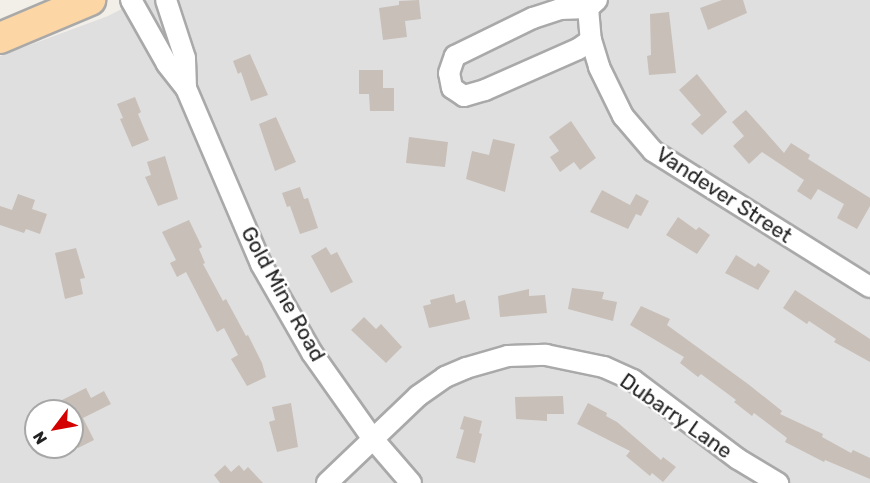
<!DOCTYPE html>
<html>
<head>
<meta charset="utf-8">
<style>
  body { margin:0 }
  #map { position:relative; width:870px; height:483px; overflow:hidden; background:#f2efe9; font-family:Rubik,sans-serif }
  div>[style] { position:absolute }
  [style*='--x'] { left:calc(var(--x)*1px); top:calc(var(--y)*1px); width:calc(var(--w)*1px); rotate:calc(var(--a)*1deg) }
  .residential>* { inset:0; background:#e0dfdf }
  .building>* { inset:0; background:#c7bfb8 }
  .roads { filter:drop-shadow(2px 0 #a9a9a9) drop-shadow(-2px 0 #a9a9a9) drop-shadow(0 2px #a9a9a9) drop-shadow(0 -2px #a9a9a9) }
  .street>* { height:20px; margin:-10px; padding:0 10px; transform-origin:10px; border-radius:10px; background:#fff }
  .primary>* { height:30px; margin:-15px; padding:0 15px; transform-origin:15px; border-radius:15px; background:#fcd6a4 }
  span { translate:-50% -50%; white-space:nowrap; text-align:center; line-height:1.15; -webkit-text-stroke:5px #fff; paint-order:stroke }
  .street-label { font-size:21px; color:#222 }
  .north { position:absolute; left:24px; top:399px; width:60px; height:60px; box-sizing:border-box; background:#fff; border:2px solid #a7a7a7; border-radius:50%; rotate:238deg; font-size:16px; font-weight:700; line-height:24px; text-align:center; color:#222 }
  .north::after { content:''; display:block; margin:auto; width:21px; height:27px; background:#d40000; clip-path:polygon(50% 0,100% 100%,50% 72%,0 100%) }
</style>
</head>
<body>
<div id="map">
  <div class="residential">
    <i style="clip-path:polygon(evenodd,139px 0,870px 0,870px 483px,0 483px,0 56px,108px 16px,139px 0,36px 411px,72px 411px,72px 447px,36px 447px,36px 411px)"></i>
  </div>
  <div class="building">
    <i style="clip-path:polygon(419px 0,421px 19px,405px 21px,407px 37px,383px 40px,379px 8px,399px 5px,399px 1px)"></i>
    <i style="clip-path:polygon(722px 0,743px 0,747px 13px,708px 30px,700px 8px)"></i>
    <i style="clip-path:polygon(669px 12px,676px 73px,649px 75px,647px 56px,651px 55px,650px 14px)"></i>
    <i style="clip-path:polygon(250px 54px,268px 95px,251px 101px,241px 72px,238px 74px,233px 61px)"></i>
    <i style="clip-path:polygon(359px 70px,383px 70px,383px 88px,394px 88px,394px 111px,370px 111px,369px 94px,359px 94px)"></i>
    <i style="clip-path:polygon(697px 74px,727px 112px,702px 135px,691px 124px,701px 115px,679px 90px)"></i>
    <i style="clip-path:polygon(135px 97px,141px 112px,138px 114px,149px 140px,132px 147px,120px 119px,123px 118px,117px 104px)"></i>
    <i style="clip-path:polygon(746px 110px,784px 153px,791px 143px,810px 155px,808px 159px,870px 198px,870px 206px,857px 229px,837px 218px,844px 204px,818px 189px,811px 200px,797px 191px,804px 180px,762px 152px,749px 164px,733px 146px,744px 136px,732px 122px)"></i>
    <i style="clip-path:polygon(276px 117px,296px 162px,275px 171px,259px 124px)"></i>
    <i style="clip-path:polygon(571px 121px,596px 158px,580px 170px,574px 162px,560px 172px,550px 157px,559px 151px,549px 137px)"></i>
    <i style="clip-path:polygon(409px 137px,448px 142px,445px 167px,406px 163px)"></i>
    <i style="clip-path:polygon(493px 139px,515px 144px,505px 192px,466px 179px,472px 151px,489px 155px)"></i>
    <i style="clip-path:polygon(165px 156px,178px 199px,158px 206px,145px 177px,151px 175px,147px 162px)"></i>
    <i style="clip-path:polygon(300px 187px,304px 199px,308px 198px,318px 228px,300px 234px,290px 206px,287px 207px,282px 193px)"></i>
    <i style="clip-path:polygon(602px 190px,630px 205px,636px 194px,649px 201px,641px 216px,636px 214px,628px 229px,590px 212px)"></i>
    <i style="clip-path:polygon(18px 194px,35px 200px,32px 209px,47px 214px,40px 234px,26px 229px,24px 233px,0 225px,0 206px,12px 210px)"></i>
    <i style="clip-path:polygon(678px 217px,696px 230px,699px 227px,710px 235px,697px 254px,666px 235px)"></i>
    <i style="clip-path:polygon(189px 220px,202px 247px,199px 249px,205px 263px,203px 264px,223px 301px,226px 299px,246px 336px,248px 335px,262px 363px,266px 377px,247px 386px,231px 359px,238px 355px,224px 328px,217px 332px,186px 272px,177px 277px,170px 263px,176px 260px,162px 232px)"></i>
    <i style="clip-path:polygon(326px 247px,331px 255px,337px 252px,353px 282px,331px 293px,311px 256px)"></i>
    <i style="clip-path:polygon(76px 248px,85px 278px,80px 279px,83px 294px,65px 299px,55px 253px)"></i>
    <i style="clip-path:polygon(736px 255px,755px 267px,758px 263px,770px 271px,758px 290px,725px 273px)"></i>
    <i style="clip-path:polygon(572px 288px,604px 292px,602px 299px,617px 302px,613px 321px,568px 309px)"></i>
    <i style="clip-path:polygon(529px 289px,529px 296px,545px 295px,547px 313px,500px 317px,498px 296px)"></i>
    <i style="clip-path:polygon(795px 290px,870px 339px,870px 362px,834px 342px,836px 339px,809px 321px,807px 324px,783px 308px)"></i>
    <i style="clip-path:polygon(454px 294px,456px 303px,465px 300px,470px 319px,429px 328px,423px 306px,431px 304px,430px 300px)"></i>
    <i style="clip-path:polygon(641px 306px,670px 319px,667px 325px,748px 384px,782px 411px,780px 414px,823px 434px,822px 437px,851px 453px,853px 450px,870px 458px,870px 479px,825px 460px,824px 462px,785px 442px,787px 438px,754px 413px,752px 416px,734px 402px,736px 400px,701px 374px,698px 377px,680px 363px,684px 357px,630px 325px)"></i>
    <i style="clip-path:polygon(364px 317px,376px 329px,381px 324px,402px 347px,386px 363px,351px 330px)"></i>
    <i style="clip-path:polygon(86px 388px,91px 398px,104px 391px,111px 404px,83px 418px,94px 440px,78px 448px,72px 435px,72px 411px,40px 411px)"></i>
    <i style="clip-path:polygon(563px 396px,564px 414px,547px 414px,547px 421px,516px 419px,515px 397px)"></i>
    <i style="clip-path:polygon(291px 403px,298px 447px,277px 452px,269px 422px,275px 420px,272px 407px)"></i>
    <i style="clip-path:polygon(588px 403px,607px 413px,606px 416px,617px 422px,661px 460px,663px 457px,676px 467px,663px 482px,652px 473px,650px 476px,626px 456px,630px 451px,577px 424px)"></i>
    <i style="clip-path:polygon(464px 416px,482px 421px,479px 433px,482px 434px,475px 463px,456px 458px,464px 430px,460px 429px)"></i>
    <i style="clip-path:polygon(225px 465px,231px 472px,239px 465px,244px 471px,248px 467px,263px 483px,220px 483px,214px 475px)"></i>
  </div>
  <div class="roads">
    <div class="street">
      <i style="--x:131;--y:0;--w:73;--a:60.6"></i>
      <i style="--x:167;--y:64;--w:31;--a:52"></i>
      <i style="--x:186;--y:88;--w:30;--a:-92"></i>
      <i style="--x:185;--y:58;--w:61;--a:-108.1"></i>
      <i style="--x:588;--y:8;--w:32;--a:85"></i>
      <i style="--x:591;--y:40;--w:28;--a:73"></i>
      <i style="--x:599;--y:67;--w:55;--a:63.9"></i>
      <i style="--x:623;--y:116;--w:46;--a:49.4"></i>
      <i style="--x:653;--y:151;--w:256;--a:32.1"></i>
      <i style="--x:591;--y:40;--w:16;--a:145"></i>
      <i style="--x:578;--y:49;--w:102;--a:156.2"></i>
      <i style="--x:485;--y:90;--w:22;--a:164"></i>
      <i style="--x:464;--y:96;--w:14;--a:-146"></i>
      <i style="--x:452;--y:88;--w:15;--a:-101"></i>
      <i style="--x:449;--y:73;--w:18;--a:-71"></i>
      <i style="--x:455;--y:56;--w:87;--a:-26"></i>
      <i style="--x:533;--y:18;--w:28;--a:-18"></i>
      <i style="--x:560;--y:9;--w:28;--a:-2"></i>
      <i style="--x:588;--y:8;--w:12;--a:-42"></i>
      <i style="--x:186;--y:88;--w:191;--a:66.9"></i>
      <i style="--x:261;--y:264;--w:103;--a:60.2"></i>
      <i style="--x:312;--y:353;--w:105;--a:54.7"></i>
      <i style="--x:373;--y:439;--w:58;--a:49.2"></i>
      <i style="--x:327;--y:483;--w:126;--a:-43.7"></i>
      <i style="--x:418;--y:396;--w:33;--a:-35"></i>
      <i style="--x:445;--y:377;--w:23;--a:-23"></i>
      <i style="--x:466;--y:368;--w:44;--a:-15.9"></i>
      <i style="--x:508;--y:356;--w:38;--a:-2"></i>
      <i style="--x:546;--y:355;--w:59;--a:11.7"></i>
      <i style="--x:604;--y:367;--w:32;--a:24"></i>
      <i style="--x:633;--y:380;--w:131;--a:37"></i>
      <i style="--x:738;--y:459;--w:47;--a:31"></i>
    </div>
    <div class="primary">
      <i style="--x:0;--y:38;--w:98;--a:-22.9"></i>
    </div>
  </div>
  <div class="street-label">
    <span style="left:724px;top:195px;rotate:33deg">Vandever Street</span>
    <span style="left:283px;top:294px;rotate:61deg">Gold Mine Road</span>
    <span style="left:676px;top:416px;rotate:35deg">Dubarry Lane</span>
  </div>
  <div class="north">N</div>
</div>
</body>
</html>
